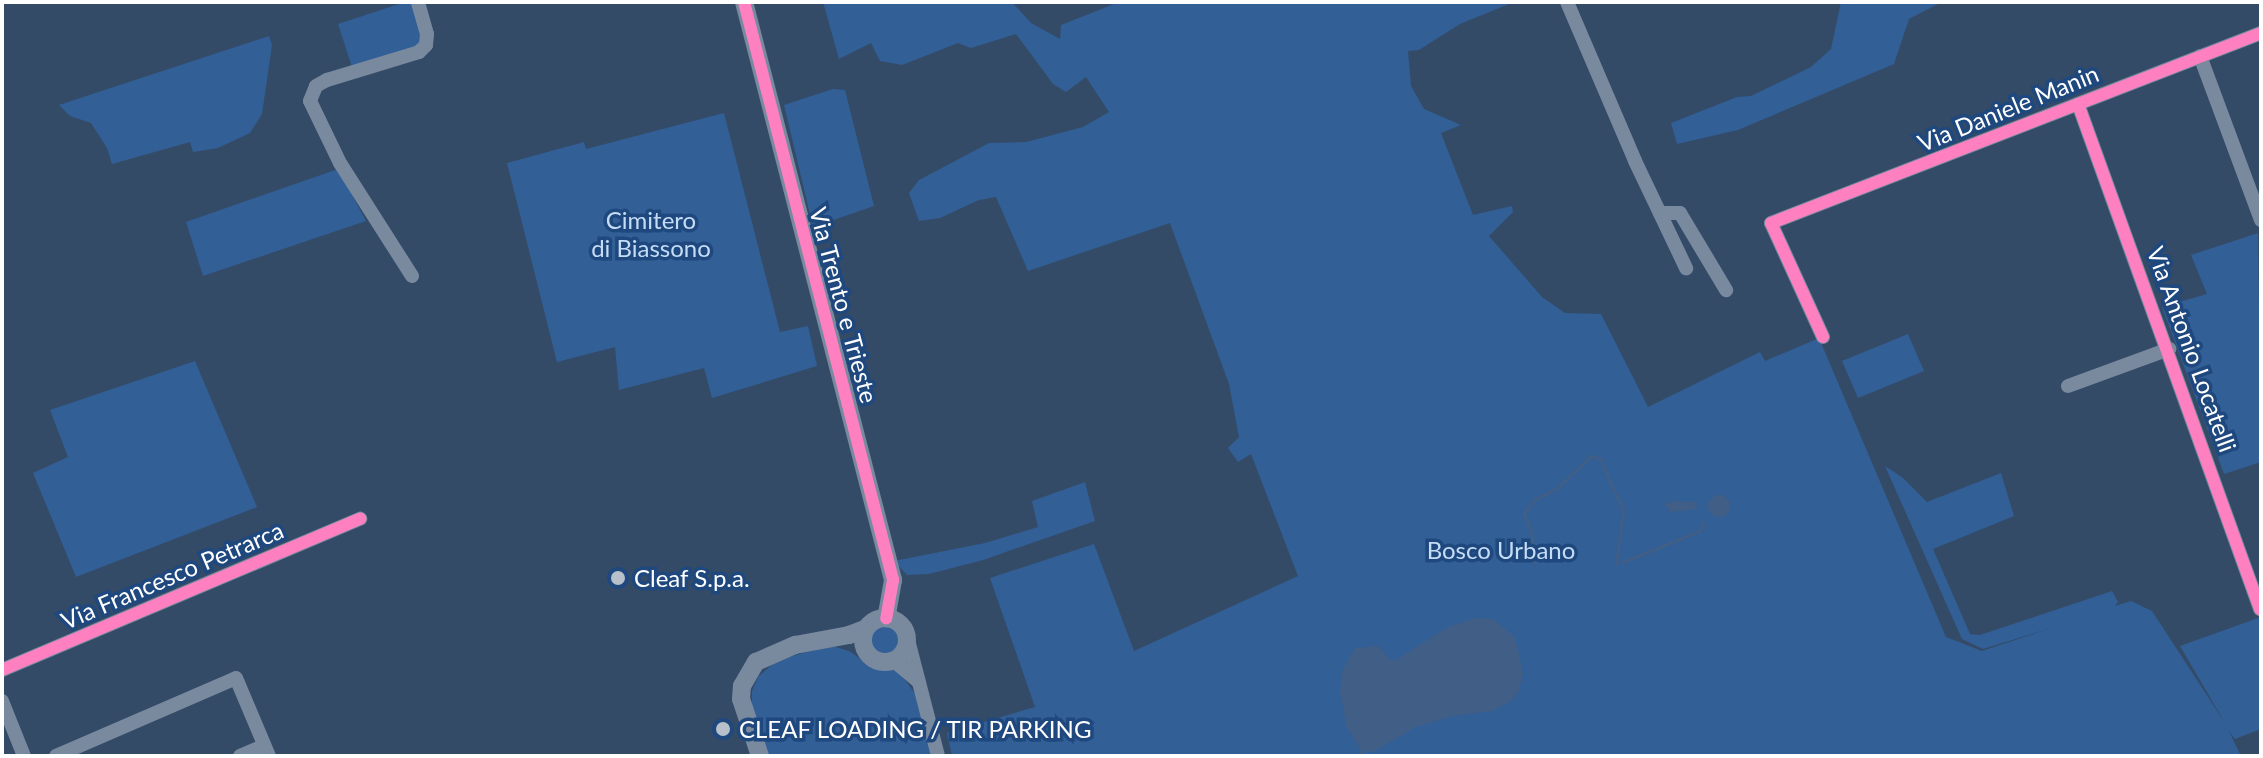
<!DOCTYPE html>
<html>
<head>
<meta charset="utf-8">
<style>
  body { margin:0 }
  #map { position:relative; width:2263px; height:758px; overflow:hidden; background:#344b68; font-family:Lato,sans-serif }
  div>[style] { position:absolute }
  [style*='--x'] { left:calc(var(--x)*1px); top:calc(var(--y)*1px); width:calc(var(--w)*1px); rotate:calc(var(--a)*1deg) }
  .green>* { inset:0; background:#315f96 }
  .round { border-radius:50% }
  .water>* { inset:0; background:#415f86 }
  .stream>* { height:3px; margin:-1.5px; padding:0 1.5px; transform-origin:1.5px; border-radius:1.5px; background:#415f86 }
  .minor>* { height:14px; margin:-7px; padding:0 7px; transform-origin:7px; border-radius:7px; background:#798a9f }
  .tertiary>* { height:18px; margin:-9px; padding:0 9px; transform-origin:9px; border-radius:9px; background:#798a9f }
  .tertiary>.ring { margin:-9px; padding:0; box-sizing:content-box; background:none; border:18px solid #798a9f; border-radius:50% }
  .cycleway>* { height:12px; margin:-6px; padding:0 6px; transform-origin:6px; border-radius:6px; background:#ff80c0 }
  .dots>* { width:22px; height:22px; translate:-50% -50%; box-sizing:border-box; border:4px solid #1e487e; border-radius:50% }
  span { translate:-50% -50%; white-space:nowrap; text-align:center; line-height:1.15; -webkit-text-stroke:7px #1e487e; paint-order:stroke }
  .street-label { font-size:24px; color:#fff }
  .park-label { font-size:24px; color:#c5dcf6 }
  .poi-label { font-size:24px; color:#fff }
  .left { translate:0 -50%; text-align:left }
  .frame { position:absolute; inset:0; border:4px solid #fff; pointer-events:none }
</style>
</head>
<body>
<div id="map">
  <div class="green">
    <i style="clip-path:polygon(405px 2px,412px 2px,422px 40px,418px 46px,352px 67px,338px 24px)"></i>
    <i style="clip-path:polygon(823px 2px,1012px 2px,1031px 23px,1060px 39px,1061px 25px,1119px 2px,1514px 2px,1460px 24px,1419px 50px,1408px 51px,1411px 86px,1424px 109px,1461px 125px,1441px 133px,1473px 215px,1512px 206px,1513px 212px,1489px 236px,1542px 297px,1565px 313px,1601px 314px,1648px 407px,1760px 352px,1765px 361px,1819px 338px,1946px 637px,1982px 651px,2051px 628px,1983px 649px,1962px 639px,1885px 466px,1903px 478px,1927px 502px,2001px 473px,2014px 516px,1933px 549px,1970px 634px,1980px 635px,2112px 591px,2118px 602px,2115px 606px,2131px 601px,2152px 611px,2225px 723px,2180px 646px,2261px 617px,2261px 729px,2235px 739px,2229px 731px,2241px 756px,952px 756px,947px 733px,1035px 707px,990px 578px,1094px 544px,1134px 651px,1298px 576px,1251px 454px,1238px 462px,1228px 448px,1239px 437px,1229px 384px,1170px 223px,1028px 271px,996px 197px,979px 200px,940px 218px,919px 221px,909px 193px,919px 180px,989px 143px,1026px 142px,1083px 127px,1109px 112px,1086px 77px,1066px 92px,1053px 84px,1016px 34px,971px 48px,958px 43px,902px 65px,880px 61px,871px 43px,839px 59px)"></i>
    <i style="clip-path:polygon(1841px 2px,1942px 2px,1909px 19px,1894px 64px,1738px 130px,1677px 144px,1671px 123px,1737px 97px,1751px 96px,1811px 67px,1831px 49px)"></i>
    <i style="clip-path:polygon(269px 36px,272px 45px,262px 114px,250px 133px,218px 148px,193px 152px,190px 142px,112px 164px,107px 148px,91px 123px,70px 116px,59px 105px)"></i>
    <i style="clip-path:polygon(833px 89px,845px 90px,874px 206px,813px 227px,784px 105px)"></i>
    <i style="clip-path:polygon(724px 113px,780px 332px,808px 326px,817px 366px,712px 398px,704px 368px,619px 390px,615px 347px,557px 362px,507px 163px,584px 142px,586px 149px)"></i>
    <i style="clip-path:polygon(338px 169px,366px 221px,203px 276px,186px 222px)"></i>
    <i style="clip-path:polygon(2258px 233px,2261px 462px,2224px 474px,2162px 307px,2207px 294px,2191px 255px)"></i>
    <i style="clip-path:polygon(1908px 334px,1924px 371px,1858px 398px,1842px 361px)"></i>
    <i style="clip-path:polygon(195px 361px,257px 507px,76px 577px,33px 473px,68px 457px,50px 410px)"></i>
    <i style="clip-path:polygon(1085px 482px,1095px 521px,983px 560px,929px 574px,907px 575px,894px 561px,985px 543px,1038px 527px,1032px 501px)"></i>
    <i class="round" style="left:870px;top:626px;width:30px;height:30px"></i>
    <i style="clip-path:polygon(829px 645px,849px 651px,877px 670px,897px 669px,919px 699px,932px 756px,769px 756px,752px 713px,752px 691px,758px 677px,776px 661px)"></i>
  </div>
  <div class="water">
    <i class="round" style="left:1708px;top:495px;width:22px;height:22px"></i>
    <i style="clip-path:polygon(1674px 501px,1696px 502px,1697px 509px,1670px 512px,1664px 504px)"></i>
    <i style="clip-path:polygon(1476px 618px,1493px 619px,1515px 637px,1523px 673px,1519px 691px,1511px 701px,1492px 711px,1453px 716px,1416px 727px,1373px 752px,1361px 751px,1346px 725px,1340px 691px,1342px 671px,1355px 648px,1378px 646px,1390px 660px,1396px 660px,1448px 627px)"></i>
  </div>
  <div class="stream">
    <i style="--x:1608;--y:477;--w:15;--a:67"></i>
    <i style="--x:1559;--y:486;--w:44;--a:-43.2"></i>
    <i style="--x:1591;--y:456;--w:10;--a:17"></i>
    <i style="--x:1601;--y:459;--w:17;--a:69"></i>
    <i style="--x:1616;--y:494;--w:17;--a:65"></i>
    <i style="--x:1622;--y:562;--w:83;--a:-21.9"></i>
    <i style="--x:1699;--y:531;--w:10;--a:-61"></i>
    <i style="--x:1534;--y:563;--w:29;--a:-94"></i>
    <i style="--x:1532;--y:534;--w:22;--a:-111"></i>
    <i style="--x:1524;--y:513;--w:16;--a:-52"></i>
    <i style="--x:1534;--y:500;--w:26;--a:-28"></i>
    <i style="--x:1616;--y:564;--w:53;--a:-82.5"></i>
    <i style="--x:1361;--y:751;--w:5;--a:90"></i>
  </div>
  <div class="minor">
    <i style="--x:1567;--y:2;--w:173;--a:66.8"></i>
    <i style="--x:1635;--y:161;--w:119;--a:64.5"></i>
    <i style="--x:2200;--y:56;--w:175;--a:69.6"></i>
    <i style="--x:2078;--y:104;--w:537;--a:70.18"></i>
    <i style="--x:1660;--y:213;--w:20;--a:0"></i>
    <i style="--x:1680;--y:213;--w:90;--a:59.1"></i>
    <i style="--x:412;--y:276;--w:134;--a:-122.5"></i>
    <i style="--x:340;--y:163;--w:69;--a:-115.8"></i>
    <i style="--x:310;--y:101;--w:16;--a:-68"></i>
    <i style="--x:316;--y:86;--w:13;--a:-29"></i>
    <i style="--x:327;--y:80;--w:96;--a:-16.9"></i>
    <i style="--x:419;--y:52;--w:10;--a:-45"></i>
    <i style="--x:426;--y:45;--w:11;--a:-85"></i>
    <i style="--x:427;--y:34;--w:33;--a:-106"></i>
    <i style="--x:1823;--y:337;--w:125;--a:-114.5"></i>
    <i style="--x:1771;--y:223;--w:526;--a:-21.19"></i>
    <i style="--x:2068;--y:386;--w:108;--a:-20.1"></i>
    <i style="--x:907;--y:636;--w:124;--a:75.5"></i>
    <i style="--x:895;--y:662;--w:31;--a:40"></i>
    <i style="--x:2;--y:670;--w:389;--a:-22.9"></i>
    <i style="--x:2;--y:701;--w:59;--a:68.2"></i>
    <i style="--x:56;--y:756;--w:196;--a:-23.4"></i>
    <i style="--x:236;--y:678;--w:85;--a:67.1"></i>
    <i style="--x:240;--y:756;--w:26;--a:-23"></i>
  </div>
  <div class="tertiary">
    <i style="--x:744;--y:2;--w:597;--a:75.54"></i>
    <i style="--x:893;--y:580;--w:39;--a:100"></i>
    <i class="ring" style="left:863px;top:618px;width:26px;height:26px"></i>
    <i style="--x:760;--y:756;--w:60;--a:-108.4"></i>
    <i style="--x:741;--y:699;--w:13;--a:-86"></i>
    <i style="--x:742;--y:686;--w:28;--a:-60"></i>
    <i style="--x:756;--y:662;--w:43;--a:-23.6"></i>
    <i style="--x:795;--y:645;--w:55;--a:-10.5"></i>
    <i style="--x:849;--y:635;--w:17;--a:-21"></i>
  </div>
  <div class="cycleway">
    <i style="--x:744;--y:2;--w:597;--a:75.54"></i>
    <i style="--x:893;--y:580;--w:39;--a:100"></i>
    <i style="--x:2078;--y:104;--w:537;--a:70.18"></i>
    <i style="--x:1823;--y:337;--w:125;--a:-114.5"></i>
    <i style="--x:1771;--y:223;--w:526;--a:-21.19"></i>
    <i style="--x:2;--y:670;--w:389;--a:-22.9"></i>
  </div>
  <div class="dots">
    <i style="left:618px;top:578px;background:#b8c0ca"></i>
    <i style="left:723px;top:729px;background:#b8c0ca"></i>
  </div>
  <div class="street-label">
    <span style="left:2008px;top:108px;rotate:-22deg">Via Daniele Manin</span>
    <span style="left:844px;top:305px;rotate:75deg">Via Trento e Trieste</span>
    <span style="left:2192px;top:349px;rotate:70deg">Via Antonio Locatelli</span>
    <span style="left:172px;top:575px;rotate:-23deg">Via Francesco Petrarca</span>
  </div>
  <div class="park-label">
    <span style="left:651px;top:234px">Cimitero<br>di Biassono</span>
    <span style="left:1501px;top:550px">Bosco Urbano</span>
  </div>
  <div class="poi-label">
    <span class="left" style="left:634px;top:578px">Cleaf S.p.a.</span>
    <span class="left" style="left:739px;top:729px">CLEAF LOADING / TIR PARKING</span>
  </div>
  <div class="frame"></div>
</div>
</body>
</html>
